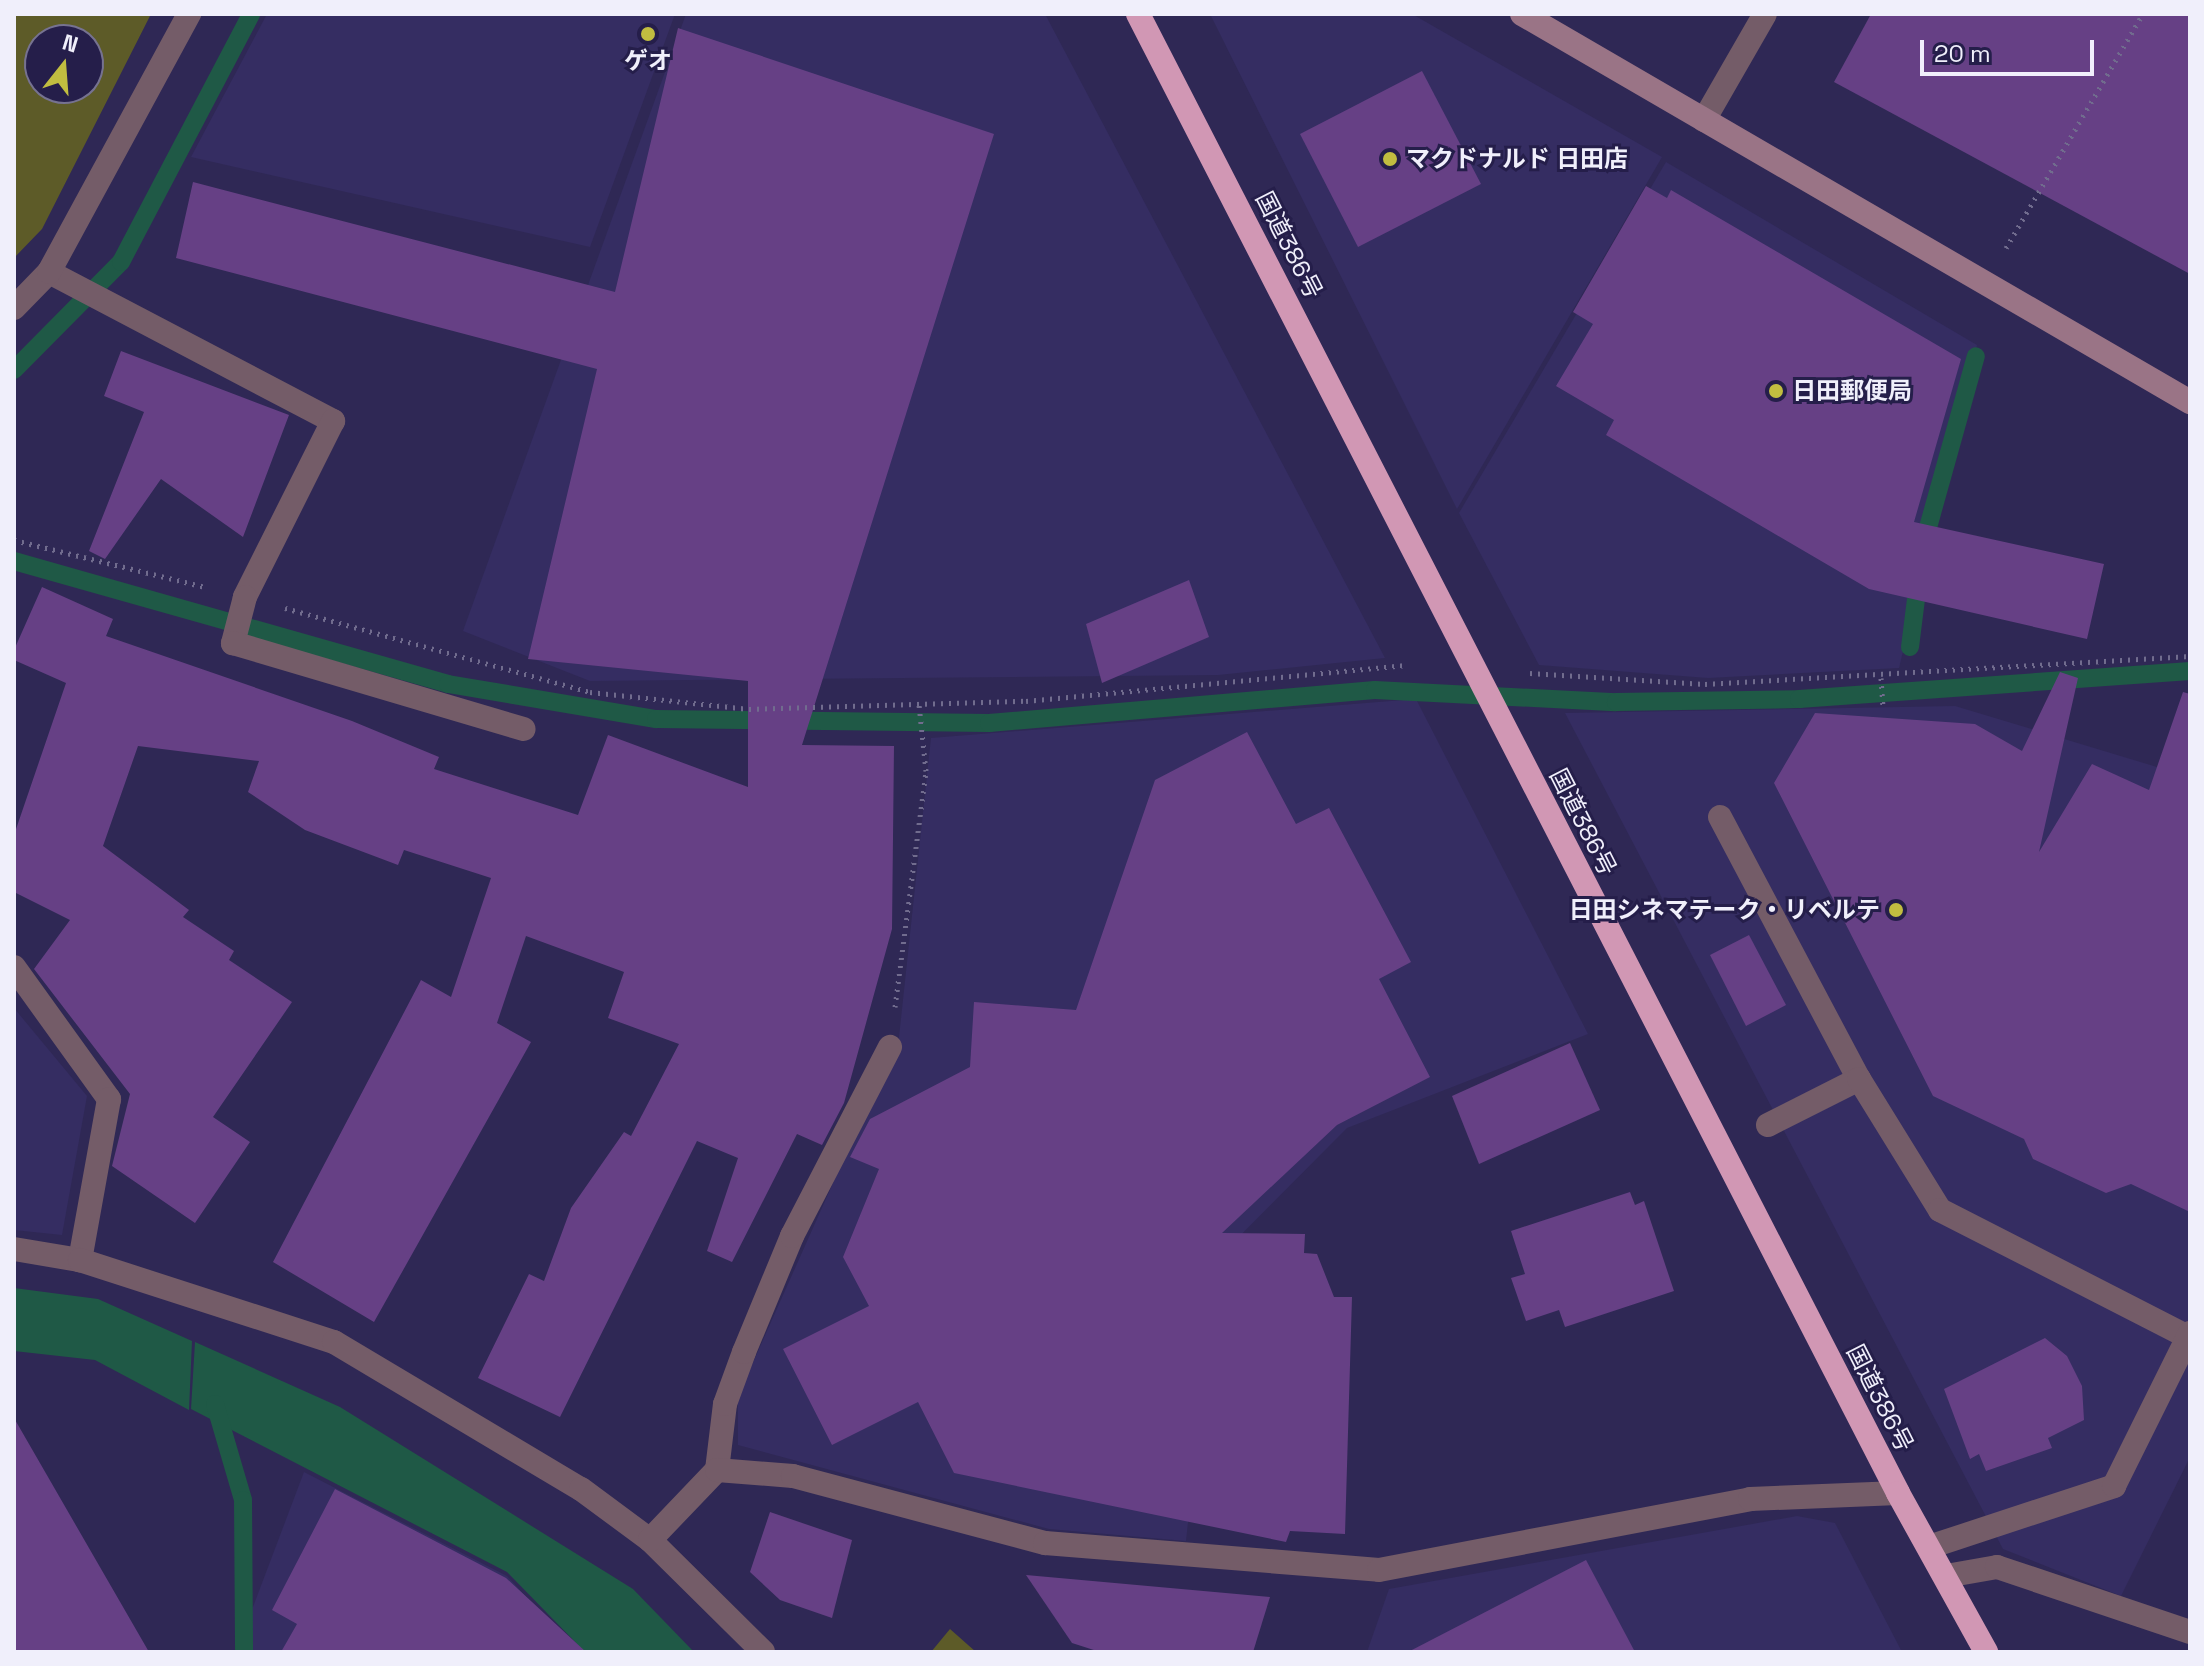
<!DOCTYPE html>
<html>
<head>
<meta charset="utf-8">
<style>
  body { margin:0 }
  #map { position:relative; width:2204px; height:1666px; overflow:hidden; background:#2f2855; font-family:"Space Grotesk","Noto Sans JP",sans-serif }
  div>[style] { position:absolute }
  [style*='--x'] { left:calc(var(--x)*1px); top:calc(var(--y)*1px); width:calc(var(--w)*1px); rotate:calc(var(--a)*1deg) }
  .built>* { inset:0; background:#352d62 }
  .green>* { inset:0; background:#5d5b28 }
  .water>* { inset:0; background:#1f5946 }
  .stream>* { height:18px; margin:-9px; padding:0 9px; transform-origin:9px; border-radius:9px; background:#1f5946 }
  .building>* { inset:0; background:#664085 }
  .path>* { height:5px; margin-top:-2.5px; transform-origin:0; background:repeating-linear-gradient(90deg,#716c8e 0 2px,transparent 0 8px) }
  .lane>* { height:24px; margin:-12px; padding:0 12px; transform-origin:12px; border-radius:12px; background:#745c68 }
  .street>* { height:24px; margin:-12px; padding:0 12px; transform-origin:12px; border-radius:12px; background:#745c68 }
  .secondary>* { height:24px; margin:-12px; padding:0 12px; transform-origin:12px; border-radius:12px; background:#9a7486 }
  .highway>* { height:24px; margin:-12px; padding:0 12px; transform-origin:12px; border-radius:12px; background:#d197b4 }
  .dots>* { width:22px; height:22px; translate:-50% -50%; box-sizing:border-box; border:4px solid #251e4a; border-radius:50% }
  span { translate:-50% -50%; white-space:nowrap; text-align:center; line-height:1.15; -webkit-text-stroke:6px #251e4a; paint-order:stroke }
  .poi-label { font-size:24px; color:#f0effb; font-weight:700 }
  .left { translate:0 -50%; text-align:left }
  .right { translate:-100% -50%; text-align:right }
  .street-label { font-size:24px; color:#f0effb }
  .frame { position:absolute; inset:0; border:16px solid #f0effb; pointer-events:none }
  .north { position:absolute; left:24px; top:24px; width:80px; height:80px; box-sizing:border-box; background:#251e4a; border:2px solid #767291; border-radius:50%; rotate:17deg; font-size:22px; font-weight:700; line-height:32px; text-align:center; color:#f0effb }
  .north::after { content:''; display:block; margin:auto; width:28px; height:36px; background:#c1bd40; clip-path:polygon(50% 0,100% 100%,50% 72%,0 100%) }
  .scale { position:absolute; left:1920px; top:40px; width:174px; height:36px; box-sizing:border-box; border:4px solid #f0effb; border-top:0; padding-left:10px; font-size:24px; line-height:28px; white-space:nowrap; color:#f0effb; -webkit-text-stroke:6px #251e4a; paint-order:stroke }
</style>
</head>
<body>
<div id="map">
  <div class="built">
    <i style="clip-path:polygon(267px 14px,675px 14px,590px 247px,191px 157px)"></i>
    <i style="clip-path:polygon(686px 14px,1045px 14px,1385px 658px,1218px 675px,590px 681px,463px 631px)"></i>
    <i style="clip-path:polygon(1210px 14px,1412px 14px,1662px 157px,1457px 509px)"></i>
    <i style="clip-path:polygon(1666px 162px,1977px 345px,1899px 668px,1708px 678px,1539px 665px,1459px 513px)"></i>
    <i style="clip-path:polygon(1416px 699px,1588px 1034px,1347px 1128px,1216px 1260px,1186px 1541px,1049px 1529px,738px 1445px,738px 1396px,879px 1080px,897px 1056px,931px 738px)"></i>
    <i style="clip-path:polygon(1955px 706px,2190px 777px,2190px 1457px,2121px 1596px,2003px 1549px,1565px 713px)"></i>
    <i style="clip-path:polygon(14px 1008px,87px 1096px,62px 1235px,14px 1230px)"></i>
    <i style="clip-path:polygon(304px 1472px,507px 1576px,576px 1652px,236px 1652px)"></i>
    <i style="clip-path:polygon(1797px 1516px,1835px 1523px,1902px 1652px,1367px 1652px,1389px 1589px)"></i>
  </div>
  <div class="green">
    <i style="clip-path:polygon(evenodd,14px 14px,151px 14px,42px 229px,14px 258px,14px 14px,40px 40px,88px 40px,88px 88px,40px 88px,40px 40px)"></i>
    <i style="clip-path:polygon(950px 1629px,976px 1652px,931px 1652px)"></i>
  </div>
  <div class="water">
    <i style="clip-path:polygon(14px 1288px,98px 1299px,192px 1341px,189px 1410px,95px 1360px,14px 1351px)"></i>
    <i style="clip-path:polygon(195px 1342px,340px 1407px,633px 1589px,694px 1652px,585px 1652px,507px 1572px,191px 1409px)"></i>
  </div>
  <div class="stream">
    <i style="--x:14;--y:370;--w:152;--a:-45.3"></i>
    <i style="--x:121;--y:262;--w:280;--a:-62.3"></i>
    <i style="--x:1922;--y:549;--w:200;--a:-74.4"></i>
    <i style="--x:14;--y:561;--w:451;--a:15.8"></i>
    <i style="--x:448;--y:684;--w:211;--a:9.6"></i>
    <i style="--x:656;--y:719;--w:333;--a:0.7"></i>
    <i style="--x:989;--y:723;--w:387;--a:-4.9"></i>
    <i style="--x:1375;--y:690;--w:241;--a:2.9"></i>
    <i style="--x:1616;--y:702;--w:183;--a:-0.9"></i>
    <i style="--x:1799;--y:699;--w:392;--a:-4.1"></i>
    <i style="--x:1910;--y:647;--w:73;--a:-82.9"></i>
    <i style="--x:215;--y:1404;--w:100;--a:73.7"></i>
    <i style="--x:243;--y:1500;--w:152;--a:89.6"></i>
  </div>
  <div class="building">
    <i style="clip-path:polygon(1871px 14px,2190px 14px,2190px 274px,1834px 82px)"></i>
    <i style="clip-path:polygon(678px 28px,994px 134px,802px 745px,894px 746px,892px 929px,844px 1103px,822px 1145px,797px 1134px,732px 1262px,707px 1251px,738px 1158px,697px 1141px,560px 1417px,478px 1378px,529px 1274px,544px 1281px,571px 1208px,624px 1132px,631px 1136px,679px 1044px,608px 1018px,624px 972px,526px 936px,497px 1023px,531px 1042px,374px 1322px,273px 1262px,421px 980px,451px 997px,491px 878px,404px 850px,398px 865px,305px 830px,248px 792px,259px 761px,138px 746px,103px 846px,189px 910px,183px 917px,234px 951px,229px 960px,292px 1002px,213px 1117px,250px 1142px,195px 1223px,112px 1166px,130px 1094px,34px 969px,70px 920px,14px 892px,14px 835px,66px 683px,14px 660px,14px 650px,42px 587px,113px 619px,106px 636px,352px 721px,439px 757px,434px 769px,578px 815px,608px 735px,748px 787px,748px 681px,528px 659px,597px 369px,176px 258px,193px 182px,615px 292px)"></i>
    <i style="clip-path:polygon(1422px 71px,1481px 184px,1358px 247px,1300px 134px)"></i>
    <i style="clip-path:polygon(1646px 186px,1667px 198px,1671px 190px,1961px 359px,1914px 522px,2104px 564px,2087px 639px,1869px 589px,1606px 435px,1614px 420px,1556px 386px,1593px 324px,1573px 312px)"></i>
    <i style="clip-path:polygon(121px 351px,289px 415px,243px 537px,161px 479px,105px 559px,89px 551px,144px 412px,104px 396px)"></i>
    <i style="clip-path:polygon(1189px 580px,1209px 637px,1102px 683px,1086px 624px)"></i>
    <i style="clip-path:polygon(2060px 672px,2078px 678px,2039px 852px,2092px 764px,2149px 790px,2183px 692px,2190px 694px,2190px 1212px,2131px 1184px,2106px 1193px,2033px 1159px,2024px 1139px,1933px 1096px,1774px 783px,1815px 713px,1975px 724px,2022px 751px)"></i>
    <i style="clip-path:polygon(1247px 732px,1296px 824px,1329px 808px,1411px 962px,1379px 979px,1430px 1077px,1337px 1125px,1222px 1233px,1305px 1234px,1304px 1253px,1317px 1254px,1334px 1297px,1352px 1297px,1345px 1534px,1290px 1531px,1286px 1542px,954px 1473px,918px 1402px,832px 1445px,783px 1349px,869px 1306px,843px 1257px,879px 1169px,850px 1157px,870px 1119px,970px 1067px,974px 1002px,1076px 1010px,1155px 780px)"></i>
    <i style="clip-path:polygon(1749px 935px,1786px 1005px,1746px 1026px,1710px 955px)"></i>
    <i style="clip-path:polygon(1570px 1043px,1600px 1110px,1479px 1164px,1452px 1096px)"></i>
    <i style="clip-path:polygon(1630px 1192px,1635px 1205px,1644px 1201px,1674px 1291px,1565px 1327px,1559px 1310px,1526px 1321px,1511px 1278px,1525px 1274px,1511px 1231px)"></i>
    <i style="clip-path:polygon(2045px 1338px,2067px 1356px,2082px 1386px,2084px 1420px,2048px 1438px,2052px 1448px,1986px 1471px,1979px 1454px,1970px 1459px,1944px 1389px)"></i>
    <i style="clip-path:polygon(14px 1418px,93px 1555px,149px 1652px,14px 1652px)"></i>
    <i style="clip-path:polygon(335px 1489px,506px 1578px,586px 1652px,281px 1652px,297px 1624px,272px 1610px)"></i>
    <i style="clip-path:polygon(770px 1512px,852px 1540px,832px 1618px,780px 1600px,750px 1572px)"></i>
    <i style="clip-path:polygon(1586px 1560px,1635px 1652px,1408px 1652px)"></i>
    <i style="clip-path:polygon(1026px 1575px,1270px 1597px,1253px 1652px,1100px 1652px,1072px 1643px)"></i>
  </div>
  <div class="path">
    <i style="--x:2006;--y:248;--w:271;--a:-59.7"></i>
    <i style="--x:14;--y:540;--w:198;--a:13.8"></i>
    <i style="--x:285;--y:608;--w:316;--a:15.4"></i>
    <i style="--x:590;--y:692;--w:160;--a:6.1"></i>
    <i style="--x:749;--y:709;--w:277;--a:-1.7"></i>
    <i style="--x:1026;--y:701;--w:382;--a:-5.4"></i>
    <i style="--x:1530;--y:673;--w:175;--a:3.6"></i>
    <i style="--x:1705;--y:684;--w:486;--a:-3.3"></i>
    <i style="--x:1881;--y:678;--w:31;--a:86"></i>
    <i style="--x:895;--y:1007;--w:238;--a:-82.5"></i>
    <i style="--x:926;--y:771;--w:67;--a:-96"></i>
  </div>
  <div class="lane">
    <i style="--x:1704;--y:120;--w:122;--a:-60.1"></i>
    <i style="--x:1720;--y:817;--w:297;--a:62.1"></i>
    <i style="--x:1859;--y:1079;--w:102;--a:153.2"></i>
    <i style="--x:1859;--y:1079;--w:154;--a:58.3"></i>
    <i style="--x:1940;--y:1210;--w:279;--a:27.1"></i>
    <i style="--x:1929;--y:1547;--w:195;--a:-18.2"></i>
    <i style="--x:2114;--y:1486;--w:171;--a:-63.6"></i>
  </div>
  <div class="street">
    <i style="--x:49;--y:272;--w:321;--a:27.7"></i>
    <i style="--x:333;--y:421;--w:197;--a:116.6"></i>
    <i style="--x:245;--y:597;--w:48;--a:104.6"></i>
    <i style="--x:233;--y:643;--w:303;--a:16.5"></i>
    <i style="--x:14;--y:308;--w:50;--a:-45.8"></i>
    <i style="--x:49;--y:272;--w:294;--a:-61.5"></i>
    <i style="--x:14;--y:967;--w:163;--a:54.3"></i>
    <i style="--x:109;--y:1099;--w:164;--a:100.2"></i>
    <i style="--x:14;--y:1249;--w:67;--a:9.5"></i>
    <i style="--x:80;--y:1260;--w:267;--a:17.9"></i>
    <i style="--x:334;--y:1342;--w:287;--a:30.8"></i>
    <i style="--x:581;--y:1489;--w:86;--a:36.5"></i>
    <i style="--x:650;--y:1540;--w:159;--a:44.7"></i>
    <i style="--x:717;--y:1470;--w:66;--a:-83.1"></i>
    <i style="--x:725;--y:1404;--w:55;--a:-69.9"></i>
    <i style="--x:744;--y:1352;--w:126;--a:-67.5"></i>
    <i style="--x:792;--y:1236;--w:213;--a:-62.6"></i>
    <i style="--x:650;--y:1540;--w:97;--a:-46.3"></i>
    <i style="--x:717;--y:1470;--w:76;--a:4.5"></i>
    <i style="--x:793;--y:1476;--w:261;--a:14.9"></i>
    <i style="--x:1045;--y:1543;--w:335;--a:4.6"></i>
    <i style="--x:1379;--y:1570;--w:378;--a:-10.8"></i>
    <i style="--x:1750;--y:1499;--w:148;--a:-2.3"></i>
    <i style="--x:1946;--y:1576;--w:52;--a:-10"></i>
    <i style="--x:1997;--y:1567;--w:204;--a:18.6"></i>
  </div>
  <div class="secondary">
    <i style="--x:1522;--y:14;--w:773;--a:30.15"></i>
  </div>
  <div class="highway">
    <i style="--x:1138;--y:14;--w:1663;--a:62.8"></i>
    <i style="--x:1898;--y:1493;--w:182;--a:61"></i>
  </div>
  <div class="dots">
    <i style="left:648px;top:34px;background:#c1bd40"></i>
    <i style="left:1390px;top:159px;background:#c1bd40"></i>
    <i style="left:1776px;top:391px;background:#c1bd40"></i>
    <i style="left:1896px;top:910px;background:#c1bd40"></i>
  </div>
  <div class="poi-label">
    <span style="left:648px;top:61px">ゲオ</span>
    <span class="left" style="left:1406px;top:159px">マクドナルド 日田店</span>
    <span class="left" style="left:1792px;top:391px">日田郵便局</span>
    <span class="right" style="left:1880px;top:910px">日田シネマテーク・リベルテ</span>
  </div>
  <div class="street-label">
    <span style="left:1289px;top:245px;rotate:63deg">国道386号</span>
    <span style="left:1583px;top:822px;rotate:63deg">国道386号</span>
    <span style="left:1880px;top:1398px;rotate:63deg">国道386号</span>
  </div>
  <div class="frame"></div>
  <div class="north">N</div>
  <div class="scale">20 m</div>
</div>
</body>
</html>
